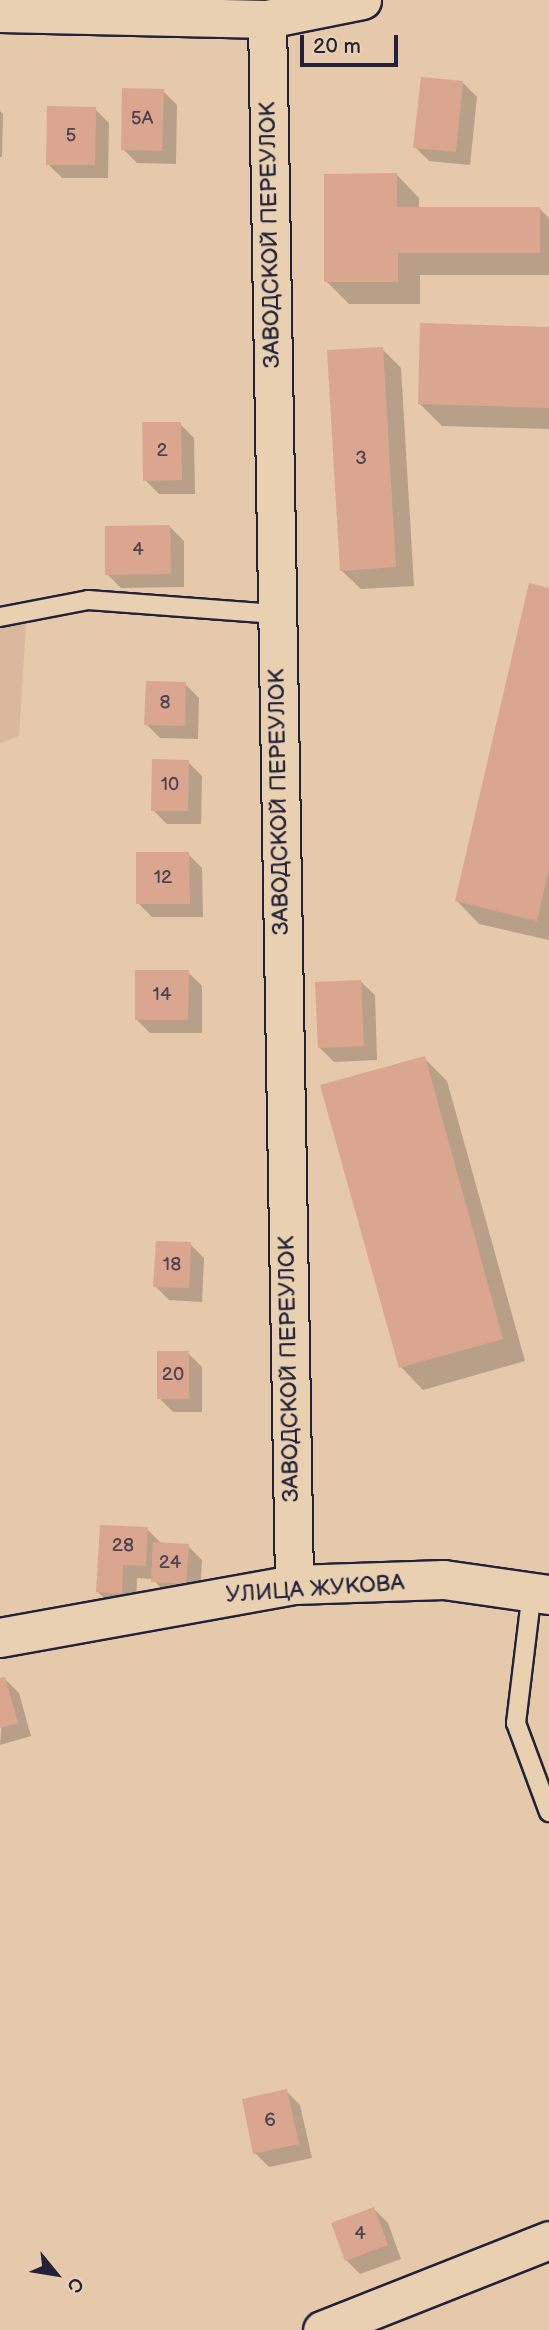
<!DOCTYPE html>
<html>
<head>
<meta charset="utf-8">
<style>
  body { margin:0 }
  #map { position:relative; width:549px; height:2330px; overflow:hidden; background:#e6c8aa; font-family:"Balsamiq Sans",sans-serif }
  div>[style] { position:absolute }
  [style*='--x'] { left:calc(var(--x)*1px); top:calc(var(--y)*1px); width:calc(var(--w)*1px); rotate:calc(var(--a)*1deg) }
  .built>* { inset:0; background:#dab89e }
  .shadow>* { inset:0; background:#0003 }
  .building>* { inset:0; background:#daa690 }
  .roads { filter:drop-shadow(2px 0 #22223b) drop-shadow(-2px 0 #22223b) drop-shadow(0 2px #22223b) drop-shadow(0 -2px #22223b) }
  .lane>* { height:18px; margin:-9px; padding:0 9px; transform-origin:9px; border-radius:9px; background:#e8d0b0 }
  .street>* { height:37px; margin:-18.5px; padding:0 18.5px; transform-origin:18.5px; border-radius:18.5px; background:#e8d0b0 }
  .secondary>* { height:38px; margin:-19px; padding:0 19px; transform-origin:19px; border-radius:19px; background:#e8d0b0 }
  span { translate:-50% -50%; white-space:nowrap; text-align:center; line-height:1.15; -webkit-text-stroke:7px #e8d0b0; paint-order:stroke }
  .number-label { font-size:19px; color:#504350 }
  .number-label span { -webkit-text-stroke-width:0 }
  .street-label { font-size:23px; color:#22223b }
  .north { position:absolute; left:21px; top:2239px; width:70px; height:70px; -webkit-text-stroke:5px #e8d0b0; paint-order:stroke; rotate:120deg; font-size:19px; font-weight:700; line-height:28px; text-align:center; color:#22223b }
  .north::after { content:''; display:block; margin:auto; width:24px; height:32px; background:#22223b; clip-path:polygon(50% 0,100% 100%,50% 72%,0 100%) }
  .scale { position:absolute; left:300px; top:35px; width:98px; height:32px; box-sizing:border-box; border:4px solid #22223b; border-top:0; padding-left:9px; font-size:21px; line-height:24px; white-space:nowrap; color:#22223b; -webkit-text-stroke:5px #e8d0b0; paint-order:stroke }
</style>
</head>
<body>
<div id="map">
  <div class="built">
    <i style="clip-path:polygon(26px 624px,19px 736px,0 743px,0 625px)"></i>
  </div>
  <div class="shadow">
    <i style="clip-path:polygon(463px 83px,477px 97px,470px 165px,429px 161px,415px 147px)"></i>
    <i style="clip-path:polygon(163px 91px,177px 105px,176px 164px,137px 163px,123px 149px)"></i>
    <i style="clip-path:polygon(95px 109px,109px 123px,108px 178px,62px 178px,48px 164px)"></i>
    <i style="clip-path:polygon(0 111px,3px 114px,2px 157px,0 157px)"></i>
    <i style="clip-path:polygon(397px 175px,419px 198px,419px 209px,540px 209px,549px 218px,549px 275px,420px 275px,420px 304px,349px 304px,326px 281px)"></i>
    <i style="clip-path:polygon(549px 329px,549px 429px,442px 426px,419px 403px)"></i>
    <i style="clip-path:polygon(382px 349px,401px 368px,414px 586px,361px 589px,341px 570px)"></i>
    <i style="clip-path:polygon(180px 424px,194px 438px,195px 494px,159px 494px,145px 480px)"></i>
    <i style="clip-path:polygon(170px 527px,184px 541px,184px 587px,121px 588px,107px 574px)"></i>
    <i style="clip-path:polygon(549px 589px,549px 940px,479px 924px,457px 901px)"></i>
    <i style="clip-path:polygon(185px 684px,199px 698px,198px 739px,160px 738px,146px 724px)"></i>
    <i style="clip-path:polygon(188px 762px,202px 776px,201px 824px,167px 824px,153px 810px)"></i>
    <i style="clip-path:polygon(188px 854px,202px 868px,203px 917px,152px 917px,138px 903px)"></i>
    <i style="clip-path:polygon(188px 972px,202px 986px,202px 1033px,150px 1033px,136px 1019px)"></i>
    <i style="clip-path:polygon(360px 981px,375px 995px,377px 1060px,334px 1062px,320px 1048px)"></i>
    <i style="clip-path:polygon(424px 1058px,447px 1081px,525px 1361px,423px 1390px,401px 1367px)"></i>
    <i style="clip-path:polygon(190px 1244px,204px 1258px,202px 1302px,169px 1300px,155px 1286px)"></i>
    <i style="clip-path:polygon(188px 1353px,202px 1367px,202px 1412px,173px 1412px,159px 1398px)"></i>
    <i style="clip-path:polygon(147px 1529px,161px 1543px,188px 1546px,202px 1560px,200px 1597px,167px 1595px,153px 1579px,137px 1578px,136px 1607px,112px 1606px,98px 1592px)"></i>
    <i style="clip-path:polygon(5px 1679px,19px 1693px,31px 1736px,0 1745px)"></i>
    <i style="clip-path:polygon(286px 2091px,300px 2105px,312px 2158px,269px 2167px,255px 2153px)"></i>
    <i style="clip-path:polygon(374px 2209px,388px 2223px,401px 2259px,360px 2274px,346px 2260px)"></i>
  </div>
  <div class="building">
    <i style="clip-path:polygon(421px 77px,463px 81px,456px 152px,413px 148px)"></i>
    <i style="clip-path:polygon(122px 88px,164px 89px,162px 151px,121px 150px)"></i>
    <i style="clip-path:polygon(47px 106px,96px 107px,95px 165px,46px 165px)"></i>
    <i style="clip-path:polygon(397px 173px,397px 207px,540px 207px,540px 253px,398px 253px,398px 282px,324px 282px,324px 174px)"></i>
    <i style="clip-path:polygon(420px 323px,549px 327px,549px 408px,418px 404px)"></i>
    <i style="clip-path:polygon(383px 347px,396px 567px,340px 571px,327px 350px)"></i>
    <i style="clip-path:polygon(142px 422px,181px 422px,182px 480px,143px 481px)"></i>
    <i style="clip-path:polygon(170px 525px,171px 574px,105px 575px,105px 526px)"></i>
    <i style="clip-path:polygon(529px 583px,549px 588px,549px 868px,537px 921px,455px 901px)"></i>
    <i style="clip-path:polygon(146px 681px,186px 682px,185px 726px,144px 725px)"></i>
    <i style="clip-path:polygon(152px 759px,189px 760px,188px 811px,151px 811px)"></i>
    <i style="clip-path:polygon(136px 852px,189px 852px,190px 904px,136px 904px)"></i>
    <i style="clip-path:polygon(135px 970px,189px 970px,188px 1020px,135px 1020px)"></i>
    <i style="clip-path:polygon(361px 980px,364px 1046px,318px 1048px,315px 982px)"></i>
    <i style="clip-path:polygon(425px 1056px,503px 1339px,399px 1368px,320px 1085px)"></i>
    <i style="clip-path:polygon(156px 1241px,191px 1242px,189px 1288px,153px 1287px)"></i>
    <i style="clip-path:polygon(157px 1351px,189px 1351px,189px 1399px,157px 1399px)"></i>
    <i style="clip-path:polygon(100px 1525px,148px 1527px,146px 1566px,123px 1565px,122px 1594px,96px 1592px)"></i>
    <i style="clip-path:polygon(153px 1542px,189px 1544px,186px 1584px,151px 1582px)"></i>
    <i style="clip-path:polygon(5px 1677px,18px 1723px,0 1728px,0 1678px)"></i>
    <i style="clip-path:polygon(287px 2089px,299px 2144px,253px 2154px,242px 2099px)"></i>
    <i style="clip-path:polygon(374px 2207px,388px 2245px,345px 2261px,331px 2223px)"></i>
  </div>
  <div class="roads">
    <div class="lane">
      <i style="--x:0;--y:617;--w:90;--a:-10.9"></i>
      <i style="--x:88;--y:600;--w:188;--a:4.3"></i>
      <i style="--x:532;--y:1591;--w:133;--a:96.9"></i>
      <i style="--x:516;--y:1723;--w:95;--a:69.7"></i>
    </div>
    <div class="street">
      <i style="--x:0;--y:13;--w:267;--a:1.3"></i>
      <i style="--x:267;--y:19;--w:97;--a:-11.3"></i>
      <i style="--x:267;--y:19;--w:1566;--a:89.01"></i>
      <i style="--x:322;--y:2330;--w:244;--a:-21.6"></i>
    </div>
    <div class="secondary">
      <i style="--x:0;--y:1638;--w:299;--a:-10.2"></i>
      <i style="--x:294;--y:1585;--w:150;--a:-1.9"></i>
      <i style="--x:444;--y:1580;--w:106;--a:8.1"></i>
    </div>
  </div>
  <div class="number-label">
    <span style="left:142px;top:119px">5А</span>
    <span style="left:71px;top:136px">5</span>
    <span style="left:162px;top:451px">2</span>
    <span style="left:361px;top:459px">3</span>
    <span style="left:138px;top:550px">4</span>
    <span style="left:165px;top:703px">8</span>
    <span style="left:170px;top:785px">10</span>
    <span style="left:163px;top:878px">12</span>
    <span style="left:162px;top:995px">14</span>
    <span style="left:172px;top:1265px">18</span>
    <span style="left:173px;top:1375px">20</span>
    <span style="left:123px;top:1546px">28</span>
    <span style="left:170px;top:1563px">24</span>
    <span style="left:270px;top:2121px">6</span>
    <span style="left:360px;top:2234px">4</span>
  </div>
  <div class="street-label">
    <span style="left:270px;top:235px;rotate:-91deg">ЗАВОДСКОЙ ПЕРЕУЛОК</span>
    <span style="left:279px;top:802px;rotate:-91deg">ЗАВОДСКОЙ ПЕРЕУЛОК</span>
    <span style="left:289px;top:1369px;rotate:-91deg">ЗАВОДСКОЙ ПЕРЕУЛОК</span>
    <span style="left:315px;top:1589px;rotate:-4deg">УЛИЦА ЖУКОВА</span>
  </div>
  <div class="north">С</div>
  <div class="scale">20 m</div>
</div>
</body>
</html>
